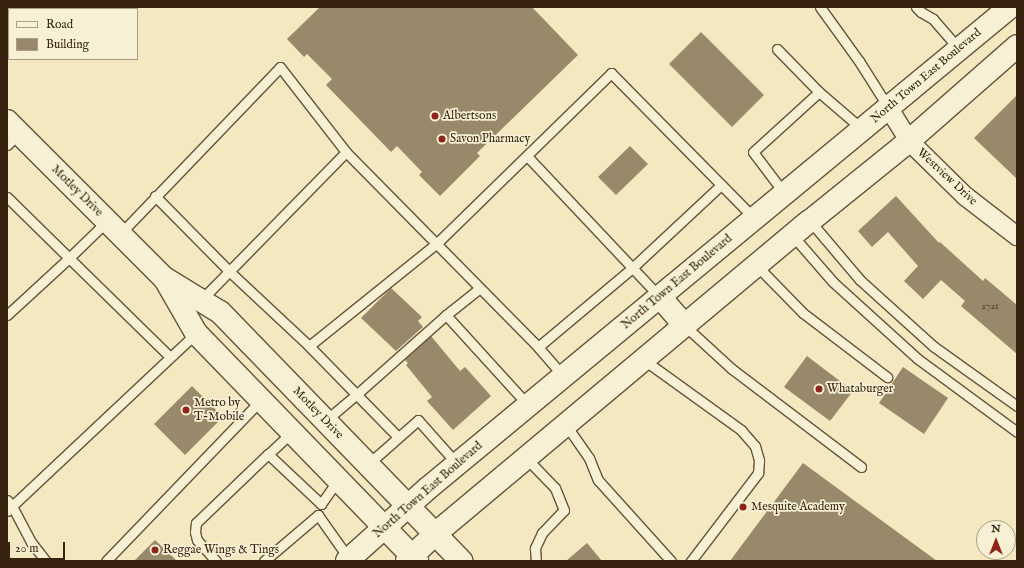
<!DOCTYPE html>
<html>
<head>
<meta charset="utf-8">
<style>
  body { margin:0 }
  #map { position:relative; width:1024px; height:568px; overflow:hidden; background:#f3e8bf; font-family:"IM FELL English",serif }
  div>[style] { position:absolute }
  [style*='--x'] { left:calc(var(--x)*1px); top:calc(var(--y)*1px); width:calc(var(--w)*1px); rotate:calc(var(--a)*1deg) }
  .building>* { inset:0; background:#99896b }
  .roads { filter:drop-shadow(1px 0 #67543c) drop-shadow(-1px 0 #67543c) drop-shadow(0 1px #67543c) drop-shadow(0 -1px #67543c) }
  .lane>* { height:9px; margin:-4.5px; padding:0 4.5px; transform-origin:4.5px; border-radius:4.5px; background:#f7f0d5 }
  .street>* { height:18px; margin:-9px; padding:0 9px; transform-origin:9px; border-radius:9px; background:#f7f0d5 }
  .secondary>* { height:22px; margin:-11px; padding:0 11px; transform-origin:11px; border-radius:11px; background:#f7f0d5 }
  .dots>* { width:11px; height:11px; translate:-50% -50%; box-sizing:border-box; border:2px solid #f7f0d5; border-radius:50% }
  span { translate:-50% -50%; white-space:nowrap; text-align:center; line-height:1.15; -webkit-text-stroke:3.5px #f7f0d5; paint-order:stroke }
  .number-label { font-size:10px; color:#503c27 }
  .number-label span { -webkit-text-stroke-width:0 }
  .street-label { font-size:12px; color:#382310 }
  .poi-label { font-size:12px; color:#382310 }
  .left { translate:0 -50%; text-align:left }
  .frame { position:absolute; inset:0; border:8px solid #382310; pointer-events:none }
  .legend { position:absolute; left:8px; top:8px; width:130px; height:52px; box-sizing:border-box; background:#f7f0d5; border:1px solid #ab9e86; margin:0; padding:5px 7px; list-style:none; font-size:12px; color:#382310 }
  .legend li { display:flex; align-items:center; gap:8px; height:20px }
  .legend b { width:20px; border:1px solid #ab9e86 }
  .north { position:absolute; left:976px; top:520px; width:40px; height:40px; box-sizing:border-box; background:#f7f0d5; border:1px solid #ab9e86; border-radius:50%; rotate:0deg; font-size:11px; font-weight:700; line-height:16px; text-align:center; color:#382310 }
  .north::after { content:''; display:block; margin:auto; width:14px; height:18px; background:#8f2418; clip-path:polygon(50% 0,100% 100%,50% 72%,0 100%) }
  .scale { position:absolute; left:8px; top:542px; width:57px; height:18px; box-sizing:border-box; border:2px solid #382310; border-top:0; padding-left:5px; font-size:12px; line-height:14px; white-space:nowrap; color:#382310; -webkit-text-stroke:3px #f7f0d5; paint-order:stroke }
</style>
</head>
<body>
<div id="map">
  <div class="building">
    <i style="clip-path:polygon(320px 7px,532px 7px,578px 55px,477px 153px,480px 156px,440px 196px,419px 175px,422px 172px,397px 146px,391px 152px,326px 85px,332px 79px,307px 54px,304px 57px,287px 39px)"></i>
    <i style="clip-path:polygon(701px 32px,764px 95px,732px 127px,669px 64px)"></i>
    <i style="clip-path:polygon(1017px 95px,1017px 179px,974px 138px)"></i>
    <i style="clip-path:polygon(630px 146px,648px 164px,616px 195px,598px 177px)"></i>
    <i style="clip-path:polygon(896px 196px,939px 243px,940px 242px,983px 281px,985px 278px,1017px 305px,1017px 354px,961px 306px,965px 301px,941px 280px,923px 299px,904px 281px,918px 266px,888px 232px,872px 247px,858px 231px)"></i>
    <i style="clip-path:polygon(391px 288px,422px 317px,418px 321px,423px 327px,396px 351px,361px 318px)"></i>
    <i style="clip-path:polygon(431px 336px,460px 371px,465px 367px,491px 396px,453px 430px,427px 401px,432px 397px,406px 365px,408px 363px,405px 360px)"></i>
    <i style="clip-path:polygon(807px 356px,853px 391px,830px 421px,784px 387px)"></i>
    <i style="clip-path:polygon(903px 367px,948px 398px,924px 434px,879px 403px)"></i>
    <i style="clip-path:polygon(192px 386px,223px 417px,185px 455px,154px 424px)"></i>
    <i style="clip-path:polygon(803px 463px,937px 561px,730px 561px)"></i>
    <i style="clip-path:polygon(155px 540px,177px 561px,134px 561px)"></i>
    <i style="clip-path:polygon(587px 543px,602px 561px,566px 561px)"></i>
  </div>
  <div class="roads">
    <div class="lane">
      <i style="--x:820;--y:7;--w:67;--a:54.2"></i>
      <i style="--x:859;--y:61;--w:54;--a:57.8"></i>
      <i style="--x:916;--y:7;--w:7;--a:45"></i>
      <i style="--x:921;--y:12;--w:14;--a:30"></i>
      <i style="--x:933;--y:19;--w:40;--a:49"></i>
      <i style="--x:777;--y:49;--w:60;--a:45.7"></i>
      <i style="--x:7;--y:145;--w:17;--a:-45"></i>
      <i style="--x:527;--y:156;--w:194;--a:46.7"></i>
      <i style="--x:784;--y:193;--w:51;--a:-127.1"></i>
      <i style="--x:753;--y:152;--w:89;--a:-42.3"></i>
      <i style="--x:819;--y:92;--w:57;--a:40.7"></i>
      <i style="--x:155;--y:196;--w:107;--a:45.4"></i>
      <i style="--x:230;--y:272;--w:108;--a:43.1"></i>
      <i style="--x:309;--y:346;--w:163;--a:-38.8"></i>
      <i style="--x:436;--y:244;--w:245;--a:-44.3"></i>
      <i style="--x:611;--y:73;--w:204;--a:45.4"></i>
      <i style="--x:7;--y:197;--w:87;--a:44.5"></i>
      <i style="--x:69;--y:258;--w:53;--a:-44.2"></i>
      <i style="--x:810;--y:221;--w:77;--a:49.7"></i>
      <i style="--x:860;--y:280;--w:98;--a:42.1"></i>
      <i style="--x:933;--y:346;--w:103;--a:35.5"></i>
      <i style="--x:120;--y:234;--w:231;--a:-46.2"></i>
      <i style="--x:280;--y:67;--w:108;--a:52.2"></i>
      <i style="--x:793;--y:236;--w:61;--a:49"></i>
      <i style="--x:833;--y:282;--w:115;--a:42.2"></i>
      <i style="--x:918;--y:359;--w:123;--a:36.4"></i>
      <i style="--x:757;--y:266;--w:66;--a:45.6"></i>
      <i style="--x:803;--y:313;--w:106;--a:37.3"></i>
      <i style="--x:201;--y:300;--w:207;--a:-45.6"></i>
      <i style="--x:346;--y:152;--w:274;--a:45.4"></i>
      <i style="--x:538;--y:347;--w:38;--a:49"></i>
      <i style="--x:7;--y:315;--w:84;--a:-42.6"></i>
      <i style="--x:69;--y:258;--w:141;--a:44.4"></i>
      <i style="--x:446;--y:315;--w:43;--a:-38.5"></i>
      <i style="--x:685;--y:326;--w:64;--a:42.5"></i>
      <i style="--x:732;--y:369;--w:162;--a:37.2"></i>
      <i style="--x:309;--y:346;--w:127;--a:45.6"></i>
      <i style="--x:538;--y:347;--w:123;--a:-40"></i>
      <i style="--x:632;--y:268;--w:122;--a:-43"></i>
      <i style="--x:644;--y:360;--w:120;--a:35.8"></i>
      <i style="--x:741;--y:430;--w:21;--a:49"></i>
      <i style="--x:755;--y:446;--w:15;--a:74"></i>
      <i style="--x:759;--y:460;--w:13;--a:94"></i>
      <i style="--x:758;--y:473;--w:111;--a:127.3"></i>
      <i style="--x:325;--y:421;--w:42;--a:-40.2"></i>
      <i style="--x:357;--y:394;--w:119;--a:-41.6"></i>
      <i style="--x:446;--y:315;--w:122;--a:47.7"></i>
      <i style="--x:566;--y:425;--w:40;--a:55.1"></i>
      <i style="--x:589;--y:458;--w:24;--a:68"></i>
      <i style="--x:598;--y:480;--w:109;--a:48"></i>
      <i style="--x:292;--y:432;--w:33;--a:137"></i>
      <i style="--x:268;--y:454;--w:73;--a:43.3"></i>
      <i style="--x:321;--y:504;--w:29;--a:-55"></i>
      <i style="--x:526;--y:458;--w:42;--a:46"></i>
      <i style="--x:555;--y:488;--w:24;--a:68"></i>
      <i style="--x:564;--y:510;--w:32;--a:134"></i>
      <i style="--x:542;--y:533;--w:17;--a:115"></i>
      <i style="--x:535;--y:548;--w:13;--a:86"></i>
      <i style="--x:367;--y:465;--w:68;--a:-41.4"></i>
      <i style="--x:418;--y:420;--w:59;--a:48.4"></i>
      <i style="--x:7;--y:500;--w:8;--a:50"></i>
      <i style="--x:12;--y:506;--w:253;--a:-43.2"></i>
      <i style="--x:7;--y:511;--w:7;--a:-45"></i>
      <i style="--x:12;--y:506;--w:41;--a:62.2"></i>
      <i style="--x:31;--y:542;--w:24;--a:52"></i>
      <i style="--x:106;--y:561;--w:223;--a:-46.1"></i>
      <i style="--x:216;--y:561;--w:28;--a:-132"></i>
      <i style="--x:197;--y:540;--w:8;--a:-104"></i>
      <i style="--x:195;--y:532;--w:9;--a:-84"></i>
      <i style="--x:196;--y:523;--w:100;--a:-43.8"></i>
      <i style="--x:264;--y:561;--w:71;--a:-40.4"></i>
      <i style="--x:318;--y:515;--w:54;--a:54.8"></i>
    </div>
    <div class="street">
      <i style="--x:888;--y:107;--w:40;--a:58"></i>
      <i style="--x:909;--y:141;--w:78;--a:44.5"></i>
      <i style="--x:965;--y:196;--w:66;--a:37.6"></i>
    </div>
    <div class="secondary">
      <i style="--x:7;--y:121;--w:222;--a:45"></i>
      <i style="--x:164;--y:278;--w:66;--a:31.3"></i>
      <i style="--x:220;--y:312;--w:347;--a:45.9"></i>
      <i style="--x:165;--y:279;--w:62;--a:60.1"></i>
      <i style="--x:196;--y:333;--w:318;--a:45.9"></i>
      <i style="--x:660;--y:297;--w:38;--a:49"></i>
      <i style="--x:347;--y:561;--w:108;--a:-42"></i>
      <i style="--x:427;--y:489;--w:756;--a:-39.58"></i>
      <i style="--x:407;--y:561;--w:39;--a:-44"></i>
      <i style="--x:435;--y:534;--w:488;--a:-39.9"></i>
      <i style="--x:810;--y:221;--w:127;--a:-38.9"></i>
      <i style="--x:909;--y:141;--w:144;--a:-41.3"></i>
    </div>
  </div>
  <div class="dots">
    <i style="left:435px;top:116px;background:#8f2418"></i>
    <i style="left:442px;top:139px;background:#8f2418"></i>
    <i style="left:819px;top:389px;background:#8f2418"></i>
    <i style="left:186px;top:410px;background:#8f2418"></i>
    <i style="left:743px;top:507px;background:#8f2418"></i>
    <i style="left:155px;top:550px;background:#8f2418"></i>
  </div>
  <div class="number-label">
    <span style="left:990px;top:307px">2721</span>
  </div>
  <div class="street-label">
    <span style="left:926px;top:76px;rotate:-40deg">North Town East Boulevard</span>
    <span style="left:947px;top:177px;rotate:43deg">Westview Drive</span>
    <span style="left:77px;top:191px;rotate:45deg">Motley Drive</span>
    <span style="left:677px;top:282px;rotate:-40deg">North Town East Boulevard</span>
    <span style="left:318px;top:413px;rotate:46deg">Motley Drive</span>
    <span style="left:428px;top:490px;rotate:-41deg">North Town East Boulevard</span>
  </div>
  <div class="poi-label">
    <span class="left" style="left:443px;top:116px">Albertsons</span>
    <span class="left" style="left:450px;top:139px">Savon Pharmacy</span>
    <span class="left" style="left:827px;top:389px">Whataburger</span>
    <span class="left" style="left:194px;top:410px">Metro by<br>T-Mobile</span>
    <span class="left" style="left:751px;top:507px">Mesquite Academy</span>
    <span class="left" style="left:163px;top:550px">Reggae Wings &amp; Tings</span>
  </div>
  <div class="frame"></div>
  <ul class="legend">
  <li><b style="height:5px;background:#f7f0d5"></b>Road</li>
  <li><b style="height:11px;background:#99896b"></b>Building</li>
  </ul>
  <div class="north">N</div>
  <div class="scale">20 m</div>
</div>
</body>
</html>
